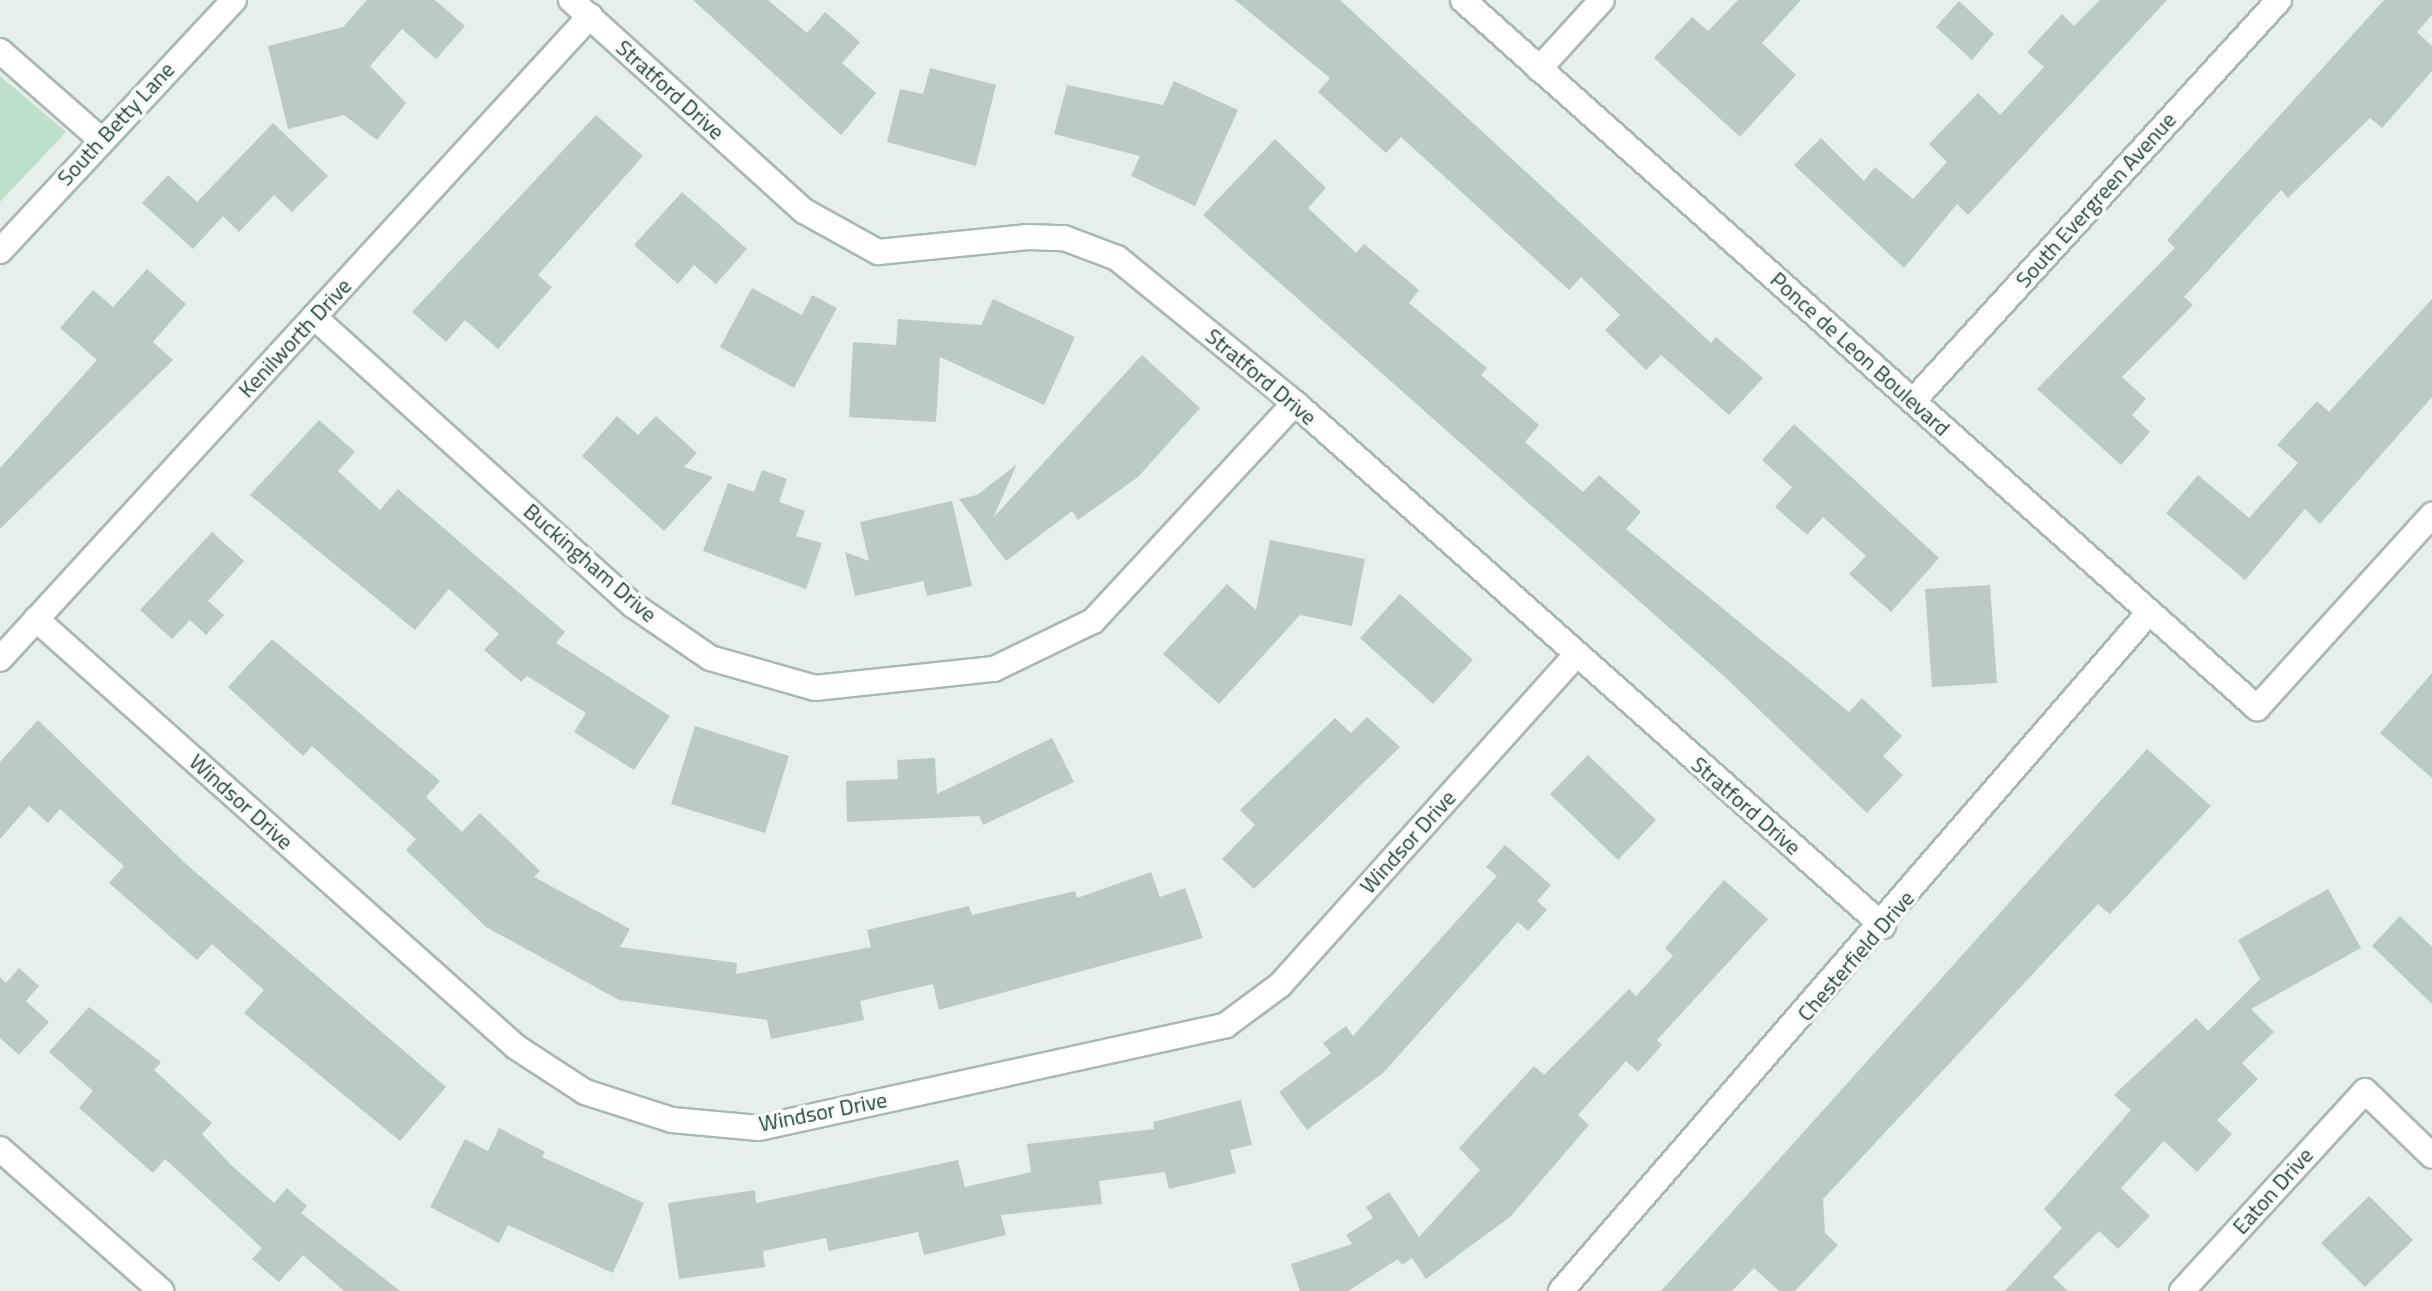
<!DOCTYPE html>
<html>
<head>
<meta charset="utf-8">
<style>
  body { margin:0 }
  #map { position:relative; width:2432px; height:1291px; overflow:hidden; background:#e6efeb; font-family:"Titillium Web",sans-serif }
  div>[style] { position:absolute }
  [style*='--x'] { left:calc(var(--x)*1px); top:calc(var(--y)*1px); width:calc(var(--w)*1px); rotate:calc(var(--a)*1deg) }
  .green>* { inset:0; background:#bfe0c8 }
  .building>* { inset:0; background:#bbcac4 }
  .roads { filter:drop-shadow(2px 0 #a8b8b2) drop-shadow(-2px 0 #a8b8b2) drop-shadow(0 2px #a8b8b2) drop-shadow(0 -2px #a8b8b2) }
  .street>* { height:24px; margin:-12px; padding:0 12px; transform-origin:12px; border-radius:12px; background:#fff }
  .secondary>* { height:24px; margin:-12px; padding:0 12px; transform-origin:12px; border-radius:12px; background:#fff }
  span { translate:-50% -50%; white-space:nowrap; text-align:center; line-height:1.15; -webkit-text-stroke:7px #f7fbf9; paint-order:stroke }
  .street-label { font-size:22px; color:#24423a }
</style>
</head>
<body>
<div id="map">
  <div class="green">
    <i style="clip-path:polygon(0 76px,66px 132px,0 202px)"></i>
  </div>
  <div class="building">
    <i style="clip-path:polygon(367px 0,435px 0,465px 26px,436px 59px,402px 29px,370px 66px,406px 103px,377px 140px,344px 115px,288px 129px,268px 46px,343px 27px)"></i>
    <i style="clip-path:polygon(693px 0,768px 0,807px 33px,825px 12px,860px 42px,842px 63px,876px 93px,841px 135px)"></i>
    <i style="clip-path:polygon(1235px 0,1340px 0,1711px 343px,1716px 337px,1763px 378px,1729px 415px,1661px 355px,1646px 370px,1605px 330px,1620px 315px,1581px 277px,1569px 290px,1401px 137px,1386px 153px,1318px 92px,1330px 78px)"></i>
    <i style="clip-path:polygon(1738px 0,1801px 0,1762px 43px,1796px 75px,1740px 137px,1654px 58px,1692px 17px,1708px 31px)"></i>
    <i style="clip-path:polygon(2100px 0,2167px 0,1968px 215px,1957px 204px,1904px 268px,1794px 165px,1821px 138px,1864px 181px,1875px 167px,1913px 199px,1947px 162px,1929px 144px,1978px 93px,2000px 115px,2044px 67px,2027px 52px,2062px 14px,2074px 26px)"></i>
    <i style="clip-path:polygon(2384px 0,2432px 0,2432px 15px,2417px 32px,2432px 46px,2432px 71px,2382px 128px,2370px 118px,2288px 198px,2281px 190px,2184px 297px,2193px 305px,2122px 377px,2146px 399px,2132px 415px,2150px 432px,2121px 465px,2037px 389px,2175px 248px,2167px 240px)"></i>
    <i style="clip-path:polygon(1959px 1px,1994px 34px,1972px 60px,1936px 27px)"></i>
    <i style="clip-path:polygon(930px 68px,996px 85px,976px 166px,887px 142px,900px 89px,923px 94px)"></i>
    <i style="clip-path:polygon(1174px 81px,1238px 110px,1195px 206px,1131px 176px,1140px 156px,1054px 134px,1067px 85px,1163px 105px)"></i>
    <i style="clip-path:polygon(596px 115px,643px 156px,538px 275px,552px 287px,498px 349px,465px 320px,446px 342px,412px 312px)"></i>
    <i style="clip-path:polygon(273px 123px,328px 176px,292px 212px,274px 195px,239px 232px,223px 216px,193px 249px,142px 203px,168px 175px,197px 202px)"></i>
    <i style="clip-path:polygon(1275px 139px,1326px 188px,1308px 208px,1356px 253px,1364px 244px,1419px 290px,1409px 303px,1487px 368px,1481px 375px,1539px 425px,1525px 442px,1583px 492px,1599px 475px,1641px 512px,1626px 529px,1849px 712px,1862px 698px,1902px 736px,1883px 756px,1903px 775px,1867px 813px,1726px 678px,1203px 215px)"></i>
    <i style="clip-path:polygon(682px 192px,747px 249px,716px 284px,694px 265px,678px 284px,634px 245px)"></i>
    <i style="clip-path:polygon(147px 269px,186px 304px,153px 342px,173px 360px,0 529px,0 468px,97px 360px,60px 328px,93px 290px,113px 307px)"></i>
    <i style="clip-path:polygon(752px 288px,802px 315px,812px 295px,837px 308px,794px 388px,720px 347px)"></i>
    <i style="clip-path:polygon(993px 299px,1075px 337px,1044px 405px,940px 357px,936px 422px,849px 417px,853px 342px,896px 345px,898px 319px,981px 325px)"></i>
    <i style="clip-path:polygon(2432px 299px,2432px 397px,2320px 524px,2305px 509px,2245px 580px,2166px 513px,2198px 475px,2249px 518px,2298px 463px,2277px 445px,2317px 401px,2329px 412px)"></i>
    <i style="clip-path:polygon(1142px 355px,1200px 408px,1138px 477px,1078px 520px,1072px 511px,1006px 561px,959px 499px,977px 495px,1017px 464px,993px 518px)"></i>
    <i style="clip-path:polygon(617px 416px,638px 435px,656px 416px,697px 453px,684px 467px,713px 477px,664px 531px,582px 456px)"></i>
    <i style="clip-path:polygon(319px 420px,355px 452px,338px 471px,380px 510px,398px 489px,565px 632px,556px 643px,670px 716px,634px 770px,574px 732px,586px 713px,527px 676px,521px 682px,484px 650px,499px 634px,449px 589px,415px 630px,250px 495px)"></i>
    <i style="clip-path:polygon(1794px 424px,1939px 558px,1891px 612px,1849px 574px,1866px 556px,1823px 517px,1807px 535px,1775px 507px,1792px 487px,1762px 460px)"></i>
    <i style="clip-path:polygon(762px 470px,787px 479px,779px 502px,805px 511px,796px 536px,822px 543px,806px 589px,703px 551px,728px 483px,754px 492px)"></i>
    <i style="clip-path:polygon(952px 501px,972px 586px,927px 596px,923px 581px,855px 596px,845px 552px,869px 561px,860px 522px)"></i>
    <i style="clip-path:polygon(212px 532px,244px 561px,208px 601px,224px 615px,206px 635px,190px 620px,172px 639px,140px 610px)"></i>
    <i style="clip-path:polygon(1270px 540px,1365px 559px,1352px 626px,1300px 615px,1219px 704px,1163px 654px,1227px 584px,1256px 610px)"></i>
    <i style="clip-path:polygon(1990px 585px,1997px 683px,1932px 687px,1925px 589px)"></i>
    <i style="clip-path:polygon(1400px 594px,1473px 660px,1433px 704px,1360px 638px)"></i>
    <i style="clip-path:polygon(272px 639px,440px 781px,426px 797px,462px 832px,480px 813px,540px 871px,534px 877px,630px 929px,620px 947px,737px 963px,736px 974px,871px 947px,867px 930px,969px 906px,972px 915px,1075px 891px,1077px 898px,1151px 872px,1160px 897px,1185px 888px,1203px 938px,939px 1010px,933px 984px,860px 1001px,864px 1020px,771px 1039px,767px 1020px,619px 1000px,486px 927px,406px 850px,416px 839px,312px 746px,303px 756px,228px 687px)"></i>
    <i style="clip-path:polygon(2432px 673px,2432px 778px,2380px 733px)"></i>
    <i style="clip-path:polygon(1367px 717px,1400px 747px,1254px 889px,1222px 859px,1255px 825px,1240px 810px,1335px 718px,1351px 733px)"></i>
    <i style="clip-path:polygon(38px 720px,186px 864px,446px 1087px,400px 1141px,244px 1013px,264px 990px,212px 944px,197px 960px,109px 883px,124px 866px,60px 809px,48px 823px,29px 806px,0 839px,0 762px)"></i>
    <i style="clip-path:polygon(695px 726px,789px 756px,765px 833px,671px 804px)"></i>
    <i style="clip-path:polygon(1052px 738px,1074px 782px,983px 825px,979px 816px,847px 822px,846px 781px,898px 779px,897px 760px,935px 758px,937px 794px)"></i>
    <i style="clip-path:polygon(2147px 749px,2211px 806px,2110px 914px,2098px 904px,1823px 1199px,1825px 1233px,1838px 1245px,1795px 1291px,1779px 1291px,1754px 1268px,1732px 1291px,1661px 1291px)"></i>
    <i style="clip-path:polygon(1588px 755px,1656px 820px,1618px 860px,1550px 794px)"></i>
    <i style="clip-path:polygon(1505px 845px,1551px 885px,1537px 901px,1547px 910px,1528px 931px,1518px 922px,1383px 1073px,1307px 1130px,1279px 1092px,1331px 1053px,1323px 1043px,1346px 1026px,1353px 1036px,1497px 876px,1486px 867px)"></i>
    <i style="clip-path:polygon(1724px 880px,1768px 919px,1657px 1040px,1662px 1045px,1638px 1072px,1626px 1061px,1578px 1115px,1589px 1125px,1511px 1216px,1426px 1279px,1412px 1258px,1402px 1265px,1398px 1259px,1348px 1291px,1300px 1291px,1291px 1264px,1352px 1244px,1346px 1235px,1373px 1218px,1366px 1207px,1389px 1192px,1419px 1237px,1480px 1170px,1459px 1148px,1534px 1066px,1544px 1075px,1629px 989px,1636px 996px,1673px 956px,1665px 948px)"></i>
    <i style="clip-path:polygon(2328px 889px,2361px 948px,2251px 1009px,2274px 1032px,2242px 1063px,2258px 1079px,2217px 1120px,2232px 1134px,2197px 1172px,2164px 1141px,2121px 1188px,2150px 1216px,2118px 1249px,2099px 1231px,2053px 1277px,2068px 1291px,2005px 1291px,2062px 1228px,2044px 1209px,2131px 1110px,2114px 1095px,2196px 1018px,2208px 1031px,2260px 979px,2238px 940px)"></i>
    <i style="clip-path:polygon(2400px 916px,2432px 947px,2432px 1004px,2372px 946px)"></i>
    <i style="clip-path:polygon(19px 968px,39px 986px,26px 1001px,49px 1022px,19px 1055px,0 1038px,0 977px,6px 983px)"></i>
    <i style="clip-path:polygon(89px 1007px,161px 1062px,154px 1070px,212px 1123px,202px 1134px,231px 1165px,274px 1203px,287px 1188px,307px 1206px,301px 1213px,400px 1291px,344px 1291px,303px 1255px,279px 1282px,252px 1259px,262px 1248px,165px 1159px,153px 1173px,79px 1108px,93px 1091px,49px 1052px)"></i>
    <i style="clip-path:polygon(1241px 1100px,1252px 1145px,1230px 1150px,1236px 1173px,1169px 1189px,1165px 1172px,1099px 1181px,1102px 1204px,1001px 1215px,1006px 1235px,924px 1255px,918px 1232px,829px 1251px,826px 1238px,763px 1251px,765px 1267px,679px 1279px,668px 1203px,755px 1190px,756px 1203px,958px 1160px,965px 1187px,1031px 1172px,1027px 1144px,1154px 1129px,1153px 1122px)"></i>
    <i style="clip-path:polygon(499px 1128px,545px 1152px,542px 1157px,644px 1203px,613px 1273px,508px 1225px,499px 1243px,430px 1207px,465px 1139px,488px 1151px)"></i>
    <i style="clip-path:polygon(2369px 1196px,2413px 1240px,2365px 1287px,2321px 1243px)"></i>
  </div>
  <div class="roads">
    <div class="street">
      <i style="--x:571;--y:0;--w:314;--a:42.2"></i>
      <i style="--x:804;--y:211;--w:85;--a:29"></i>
      <i style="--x:878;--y:252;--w:151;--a:-5.7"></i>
      <i style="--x:1028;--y:237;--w:36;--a:2"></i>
      <i style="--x:1064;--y:238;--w:57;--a:20.7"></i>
      <i style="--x:1117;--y:258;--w:230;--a:39.2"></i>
      <i style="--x:1295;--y:403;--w:787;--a:41.65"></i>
      <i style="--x:0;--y:51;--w:133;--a:41.3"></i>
      <i style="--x:1539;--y:69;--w:93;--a:-47.6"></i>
      <i style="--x:0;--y:251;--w:343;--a:-47"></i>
      <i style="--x:314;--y:317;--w:430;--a:42.1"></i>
      <i style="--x:633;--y:605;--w:93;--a:34.5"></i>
      <i style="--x:710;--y:658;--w:109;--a:15.9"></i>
      <i style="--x:815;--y:688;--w:180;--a:-6.1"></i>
      <i style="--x:994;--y:669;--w:110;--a:-25.9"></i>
      <i style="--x:1093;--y:621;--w:297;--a:-47.2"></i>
      <i style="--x:1913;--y:401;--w:543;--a:-47.61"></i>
      <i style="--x:36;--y:619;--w:643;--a:41.72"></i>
      <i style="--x:516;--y:1047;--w:82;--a:33.1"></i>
      <i style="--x:585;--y:1092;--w:91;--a:17.8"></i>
      <i style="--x:672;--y:1120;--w:87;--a:5.3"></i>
      <i style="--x:759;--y:1128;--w:478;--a:-12.4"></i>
      <i style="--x:1226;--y:1025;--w:67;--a:-36.5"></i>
      <i style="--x:1280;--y:985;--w:442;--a:-48.1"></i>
      <i style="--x:0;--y:659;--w:873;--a:-47.46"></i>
      <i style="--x:2257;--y:708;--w:261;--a:-47.8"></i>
      <i style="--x:0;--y:1149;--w:215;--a:41.4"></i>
      <i style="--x:1561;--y:1291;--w:893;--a:-49.09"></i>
      <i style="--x:2182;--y:1291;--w:271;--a:-47.5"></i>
      <i style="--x:2365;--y:1091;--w:93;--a:44.1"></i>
    </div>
    <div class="secondary">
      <i style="--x:1463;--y:0;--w:1064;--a:41.72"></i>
    </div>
  </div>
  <div class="street-label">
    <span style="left:670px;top:90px;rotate:42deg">Stratford Drive</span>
    <span style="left:116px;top:124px;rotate:-47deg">South Betty Lane</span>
    <span style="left:2096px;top:200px;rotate:-48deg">South Evergreen Avenue</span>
    <span style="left:295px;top:338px;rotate:-47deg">Kenilworth Drive</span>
    <span style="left:1860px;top:354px;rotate:42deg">Ponce de Leon Boulevard</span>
    <span style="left:1261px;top:377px;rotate:40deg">Stratford Drive</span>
    <span style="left:590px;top:563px;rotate:41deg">Buckingham Drive</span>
    <span style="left:241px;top:802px;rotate:42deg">Windsor Drive</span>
    <span style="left:1746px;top:806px;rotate:41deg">Stratford Drive</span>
    <span style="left:1408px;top:842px;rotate:-48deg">Windsor Drive</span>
    <span style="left:1856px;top:956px;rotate:-49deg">Chesterfield Drive</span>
    <span style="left:823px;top:1112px;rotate:-11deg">Windsor Drive</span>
    <span style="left:2273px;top:1191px;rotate:-48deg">Eaton Drive</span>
  </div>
</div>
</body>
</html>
